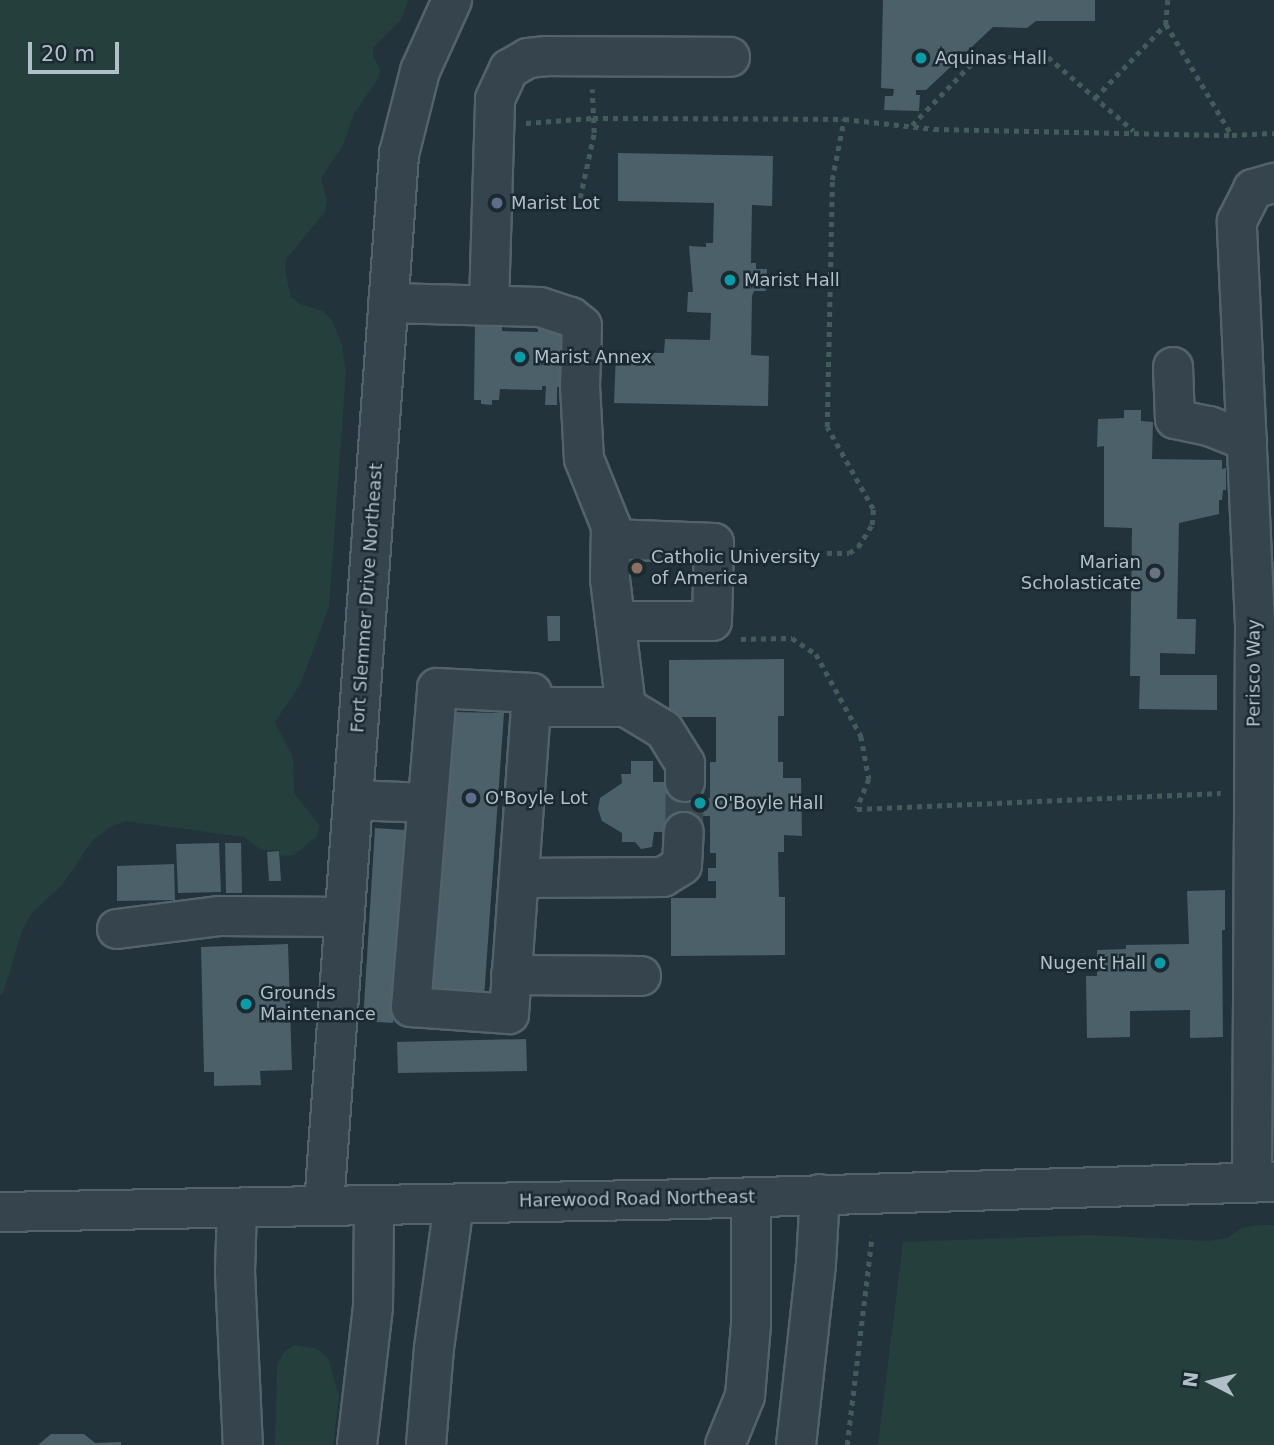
<!DOCTYPE html>
<style>
body{margin:0}
#map{position:relative;width:1274px;height:1445px;overflow:hidden;background:#22333c;font-family:"DejaVu Sans",sans-serif}
div>[style]{position:absolute}
.green>*{inset:0;background:#253f3c}
.building>*{inset:0;background:#4c606a}
.minor-tunnel>*{height:38px;margin-top:-19px;transform-origin:0;background:repeating-linear-gradient(90deg,#374851 0 38px,transparent 0 57px)}
.path>*{height:4.5px;margin-top:-2.25px;transform-origin:0;background:repeating-linear-gradient(90deg,#435c59 0 5px,transparent 0 10px)}
.roads{filter:drop-shadow(2px 0 #54626a) drop-shadow(-2px 0 #54626a) drop-shadow(0 2px #54626a) drop-shadow(0 -2px #54626a)}
.minor>*{height:38px;margin:-19px;padding:0 19px;transform-origin:19px;border-radius:19px;background:#36444d}
.dots>*{width:19px;height:19px;translate:-50% -50%;box-sizing:border-box;border:4px solid #1b2931;border-radius:50%}
span{translate:-50% -50%;white-space:nowrap;text-align:center;line-height:1.15;-webkit-text-stroke:5px #1b2931;paint-order:stroke}
.poi-label{font-size:18px;color:#b1bfc8}
.left{translate:0 -50%;text-align:left}
.right{translate:-100% -50%;text-align:right}
.street-label{font-size:18px;color:#b1bfc8}
.north{position:absolute;left:1176px;top:1347px;width:70px;height:70px;-webkit-text-stroke:5px #1b2931;paint-order:stroke;rotate:277deg;font-size:19px;font-weight:700;line-height:28px;text-align:center;color:#b1bfc8}
.north::after{content:'';display:block;margin:auto;width:24px;height:32px;background:#b1bfc8;clip-path:polygon(50% 0,100% 100%,50% 72%,0 100%)}
.scale{position:absolute;left:28px;top:42px;width:91px;height:32px;box-sizing:border-box;border:4px solid #b1bfc8;border-top:0;padding-left:9px;font-size:21px;line-height:24px;white-space:nowrap;color:#b1bfc8;-webkit-text-stroke:5px #1b2931;paint-order:stroke}
</style>
<div id="map">
<div class="green">
<div style="clip-path:polygon(0 0,409px 0,400px 21px,373px 48px,373px 57px,380px 69px,378px 79px,355px 112px,342px 147px,321px 178px,327px 201px,325px 212px,286px 259px,285px 272px,291px 297px,300px 304px,323px 311px,332px 320px,342px 345px,346px 373px,329px 607px,301px 683px,275px 722px,293px 757px,294px 793px,320px 826px,317px 836px,294px 855px,280px 856px,279px 850px,261px 850px,244px 837px,125px 821px,110px 827px,92px 841px,63px 884px,31px 914px,22px 931px,3px 994px,0 995px)"></div>
<div style="clip-path:polygon(1259px 1225px,1274px 1225px,1274px 1445px,878px 1445px,903px 1242px,1090px 1235px,1208px 1241px,1228px 1238px,1241px 1228px)"></div>
<div style="clip-path:polygon(294px 1345px,318px 1349px,329px 1360px,339px 1396px,333px 1445px,275px 1445px,277px 1366px,284px 1352px)"></div>
</div>
<div class="building">
<div style="clip-path:polygon(883px 0,1095px 0,1095px 21px,1036px 21px,1027px 28px,993px 27px,926px 90px,916px 90px,916px 95px,920px 95px,919px 111px,884px 110px,885px 96px,893px 96px,894px 89px,881px 88px)"></div>
<div style="clip-path:polygon(618px 153px,773px 156px,772px 206px,752px 205px,751px 263px,756px 263px,756px 269px,767px 269px,766px 291px,754px 291px,752px 296px,751px 355px,769px 356px,768px 406px,614px 403px,616px 352px,664px 353px,665px 339px,710px 340px,711px 313px,687px 312px,688px 292px,693px 292px,689px 246px,706px 247px,706px 243px,713px 243px,714px 203px,618px 201px)"></div>
<div style="clip-path:polygon(475px 323px,502px 324px,502px 331px,538px 332px,538px 325px,565px 325px,564px 387px,557px 387px,557px 405px,545px 405px,546px 386px,542px 386px,542px 390px,500px 389px,499px 400px,492px 400px,492px 405px,481px 404px,481px 400px,474px 400px)"></div>
<div style="clip-path:polygon(1124px 410px,1141px 410px,1141px 421px,1153px 422px,1152px 459px,1222px 460px,1222px 469px,1226px 468px,1226px 490px,1223px 490px,1222px 500px,1219px 500px,1219px 514px,1179px 523px,1177px 619px,1196px 619px,1195px 654px,1160px 653px,1160px 675px,1217px 675px,1217px 710px,1139px 709px,1140px 676px,1130px 676px,1132px 528px,1104px 527px,1104px 446px,1097px 447px,1098px 419px,1124px 418px)"></div>
<div style="clip-path:polygon(547px 616px,560px 616px,560px 641px,548px 641px)"></div>
<div style="clip-path:polygon(784px 659px,784px 716px,778px 716px,778px 762px,783px 762px,783px 778px,801px 778px,802px 836px,784px 835px,784px 852px,778px 852px,779px 897px,785px 897px,785px 955px,671px 956px,671px 898px,716px 898px,716px 881px,708px 881px,708px 868px,716px 868px,716px 853px,710px 853px,710px 816px,698px 816px,698px 832px,654px 832px,652px 847px,641px 849px,635px 842px,622px 842px,622px 833px,602px 821px,598px 809px,600px 798px,622px 783px,621px 774px,631px 774px,631px 761px,653px 761px,653px 782px,697px 782px,697px 798px,710px 798px,710px 762px,716px 762px,716px 717px,669px 717px,669px 660px)"></div>
<div style="clip-path:polygon(451px 712px,504px 713px,484px 998px,430px 995px)"></div>
<div style="clip-path:polygon(375px 828px,405px 830px,393px 1023px,363px 1021px)"></div>
<div style="clip-path:polygon(219px 843px,221px 892px,178px 893px,176px 844px)"></div>
<div style="clip-path:polygon(225px 843px,241px 843px,242px 893px,226px 893px)"></div>
<div style="clip-path:polygon(279px 851px,281px 881px,269px 881px,267px 852px)"></div>
<div style="clip-path:polygon(174px 864px,175px 900px,117px 901px,117px 866px)"></div>
<div style="clip-path:polygon(1225px 890px,1225px 930px,1222px 930px,1223px 1037px,1190px 1038px,1190px 1010px,1130px 1011px,1130px 1037px,1087px 1038px,1086px 976px,1097px 976px,1097px 950px,1126px 949px,1126px 945px,1189px 944px,1187px 891px)"></div>
<div style="clip-path:polygon(288px 944px,292px 1070px,260px 1071px,261px 1085px,214px 1086px,214px 1072px,204px 1072px,201px 947px)"></div>
<div style="clip-path:polygon(526px 1039px,527px 1071px,398px 1073px,397px 1042px)"></div>
<div style="clip-path:polygon(51px 1434px,84px 1434px,95px 1443px,121px 1442px,121px 1445px,38px 1445px)"></div>
</div>
<div class="minor-tunnel">
<div style="left:684px;top:832px;width:50px;rotate:-88.9deg"></div>
</div>
<div class="path">
<div style="left:1168px;top:0;width:24px;rotate:95deg"></div>
<div style="left:1166px;top:24px;width:128px;rotate:59.4deg"></div>
<div style="left:1095px;top:98px;width:103px;rotate:-46.2deg"></div>
<div style="left:526px;top:123px;width:67px;rotate:-4.3deg"></div>
<div style="left:593px;top:118px;width:251px;rotate:0.2deg"></div>
<div style="left:844px;top:119px;width:91px;rotate:6.3deg"></div>
<div style="left:934px;top:129px;width:298px;rotate:1.2deg"></div>
<div style="left:1232px;top:135px;width:42px;rotate:-2.7deg"></div>
<div style="left:912px;top:125px;width:95px;rotate:-45.9deg"></div>
<div style="left:978px;top:57px;width:70px"></div>
<div style="left:1048px;top:57px;width:113px;rotate:40.7deg"></div>
<div style="left:580px;top:198px;width:66px;rotate:-77.8deg"></div>
<div style="left:594px;top:133px;width:44px;rotate:-92.6deg"></div>
<div style="left:747px;top:552px;width:102px;rotate:0.6deg"></div>
<div style="left:849px;top:553px;width:11px;rotate:-34deg"></div>
<div style="left:858px;top:547px;width:26px;rotate:-58deg"></div>
<div style="left:872px;top:525px;width:16px;rotate:-86deg"></div>
<div style="left:873px;top:509px;width:94px;rotate:-119.3deg"></div>
<div style="left:827px;top:427px;width:247px;rotate:-88.8deg"></div>
<div style="left:832px;top:180px;width:62px;rotate:-78.9deg"></div>
<div style="left:741px;top:639px;width:51px;rotate:-1.1deg"></div>
<div style="left:792px;top:638px;width:29px;rotate:34deg"></div>
<div style="left:816px;top:654px;width:94px;rotate:61.2deg"></div>
<div style="left:861px;top:736px;width:44px;rotate:79.5deg"></div>
<div style="left:869px;top:779px;width:32px;rotate:112deg"></div>
<div style="left:857px;top:809px;width:364px;rotate:-2.5deg"></div>
<div style="left:847px;top:1445px;width:210px;rotate:-83.2deg"></div>
</div>
<div class="roads">
<div class="minor">
<div style="left:388px;top:303px;width:152px;rotate:1.5deg"></div>
<div style="left:540px;top:307px;width:33px;rotate:18deg"></div>
<div style="left:571px;top:317px;width:14px;rotate:39deg"></div>
<div style="left:582px;top:326px;width:60px;rotate:91.9deg"></div>
<div style="left:580px;top:386px;width:73px;rotate:86.9deg"></div>
<div style="left:584px;top:459px;width:72px;rotate:68.1deg"></div>
<div style="left:611px;top:526px;width:53px;rotate:91.1deg"></div>
<div style="left:610px;top:579px;width:129px;rotate:82.9deg"></div>
<div style="left:626px;top:707px;width:95px;rotate:180deg"></div>
<div style="left:489px;top:305px;width:206px;rotate:-88.3deg"></div>
<div style="left:495px;top:99px;width:33px;rotate:-65deg"></div>
<div style="left:509px;top:69px;width:22px;rotate:-30deg"></div>
<div style="left:528px;top:58px;width:19px;rotate:-6deg"></div>
<div style="left:547px;top:56px;width:183px;rotate:0.3deg"></div>
<div style="left:1173px;top:367px;width:52px;rotate:87.8deg"></div>
<div style="left:1175px;top:419px;width:35px;rotate:12deg"></div>
<div style="left:1209px;top:426px;width:41px;rotate:21.5deg"></div>
<div style="left:611px;top:539px;width:103px;rotate:2.2deg"></div>
<div style="left:714px;top:543px;width:78px;rotate:91.5deg"></div>
<div style="left:712px;top:621px;width:97px;rotate:180deg"></div>
<div style="left:437px;top:688px;width:95px;rotate:3deg"></div>
<div style="left:532px;top:693px;width:322px;rotate:94.1deg"></div>
<div style="left:509px;top:1014px;width:98px;rotate:-175.9deg"></div>
<div style="left:411px;top:1007px;width:320px;rotate:-85.3deg"></div>
<div style="left:626px;top:707px;width:44px;rotate:31.2deg"></div>
<div style="left:664px;top:730px;width:40px;rotate:58deg"></div>
<div style="left:685px;top:764px;width:18px;rotate:90deg"></div>
<div style="left:353px;top:800px;width:74px;rotate:2.3deg"></div>
<div style="left:519px;top:878px;width:144px;rotate:-0.4deg"></div>
<div style="left:663px;top:877px;width:22px;rotate:-32deg"></div>
<div style="left:682px;top:865px;width:33px;rotate:-87deg"></div>
<div style="left:117px;top:929px;width:104px;rotate:-7.2deg"></div>
<div style="left:220px;top:916px;width:125px;rotate:0.5deg"></div>
<div style="left:511px;top:975px;width:130px;rotate:0.4deg"></div>
<div style="left:1252px;top:1183px;width:558px;rotate:-89.69deg"></div>
<div style="left:1255px;top:625px;width:404px;rotate:-92.6deg"></div>
<div style="left:1237px;top:221px;width:36px;rotate:-63deg"></div>
<div style="left:1253px;top:189px;width:22px;rotate:-16deg"></div>
<div style="left:324px;top:1206px;width:1055px;rotate:-85.92deg"></div>
<div style="left:399px;top:154px;width:86px;rotate:-75.8deg"></div>
<div style="left:420px;top:71px;width:78px;rotate:-65.7deg"></div>
<div style="left:237px;top:1208px;width:64px;rotate:91.8deg"></div>
<div style="left:235px;top:1272px;width:173px;rotate:87.4deg"></div>
<div style="left:0;top:1212px;width:693px;rotate:-1.07deg"></div>
<div style="left:693px;top:1199px;width:581px;rotate:-1.68deg"></div>
<div style="left:357px;top:1445px;width:139px;rotate:-83.4deg"></div>
<div style="left:373px;top:1307px;width:102px;rotate:-89.4deg"></div>
<div style="left:426px;top:1445px;width:97px;rotate:-85.3deg"></div>
<div style="left:434px;top:1348px;width:145px;rotate:-82.1deg"></div>
<div style="left:725px;top:1445px;width:53px;rotate:-67.8deg"></div>
<div style="left:745px;top:1396px;width:71px;rotate:-85.2deg"></div>
<div style="left:751px;top:1325px;width:128px;rotate:-90deg"></div>
<div style="left:796px;top:1445px;width:183px;rotate:-83.7deg"></div>
<div style="left:816px;top:1263px;width:69px;rotate:-86.7deg"></div>
</div>
</div>
<div class="dots">
<div style="left:921px;top:58px;background:#0f9aa8"></div>
<div style="left:497px;top:203px;background:#5c6f8a"></div>
<div style="left:730px;top:280px;background:#0f9aa8"></div>
<div style="left:520px;top:357px;background:#0f9aa8"></div>
<div style="left:637px;top:568px;background:#8d6e63"></div>
<div style="left:1155px;top:573px;background:#6b7280"></div>
<div style="left:471px;top:798px;background:#5c6f8a"></div>
<div style="left:700px;top:803px;background:#0f9aa8"></div>
<div style="left:1160px;top:963px;background:#0f9aa8"></div>
<div style="left:246px;top:1004px;background:#0f9aa8"></div>
</div>
<div class="poi-label">
<span class="left" style="left:935px;top:58px">Aquinas Hall</span>
<span class="left" style="left:511px;top:203px">Marist Lot</span>
<span class="left" style="left:744px;top:280px">Marist Hall</span>
<span class="left" style="left:534px;top:357px">Marist Annex</span>
<span class="left" style="left:651px;top:568px">Catholic University<br>of America</span>
<span class="right" style="left:1141px;top:573px">Marian<br>Scholasticate</span>
<span class="left" style="left:485px;top:798px">O'Boyle Lot</span>
<span class="left" style="left:714px;top:803px">O'Boyle Hall</span>
<span class="right" style="left:1146px;top:963px">Nugent Hall</span>
<span class="left" style="left:260px;top:1004px">Grounds<br>Maintenance</span>
</div>
<div class="street-label">
<span style="left:367px;top:598px;rotate:-86deg">Fort Slemmer Drive Northeast</span>
<span style="left:1254px;top:673px;rotate:-90deg">Perisco Way</span>
<span style="left:637px;top:1199px;rotate:-1deg">Harewood Road Northeast</span>
</div>
<div class="north">N</div>
<div class="scale">20 m</div>
</div>
